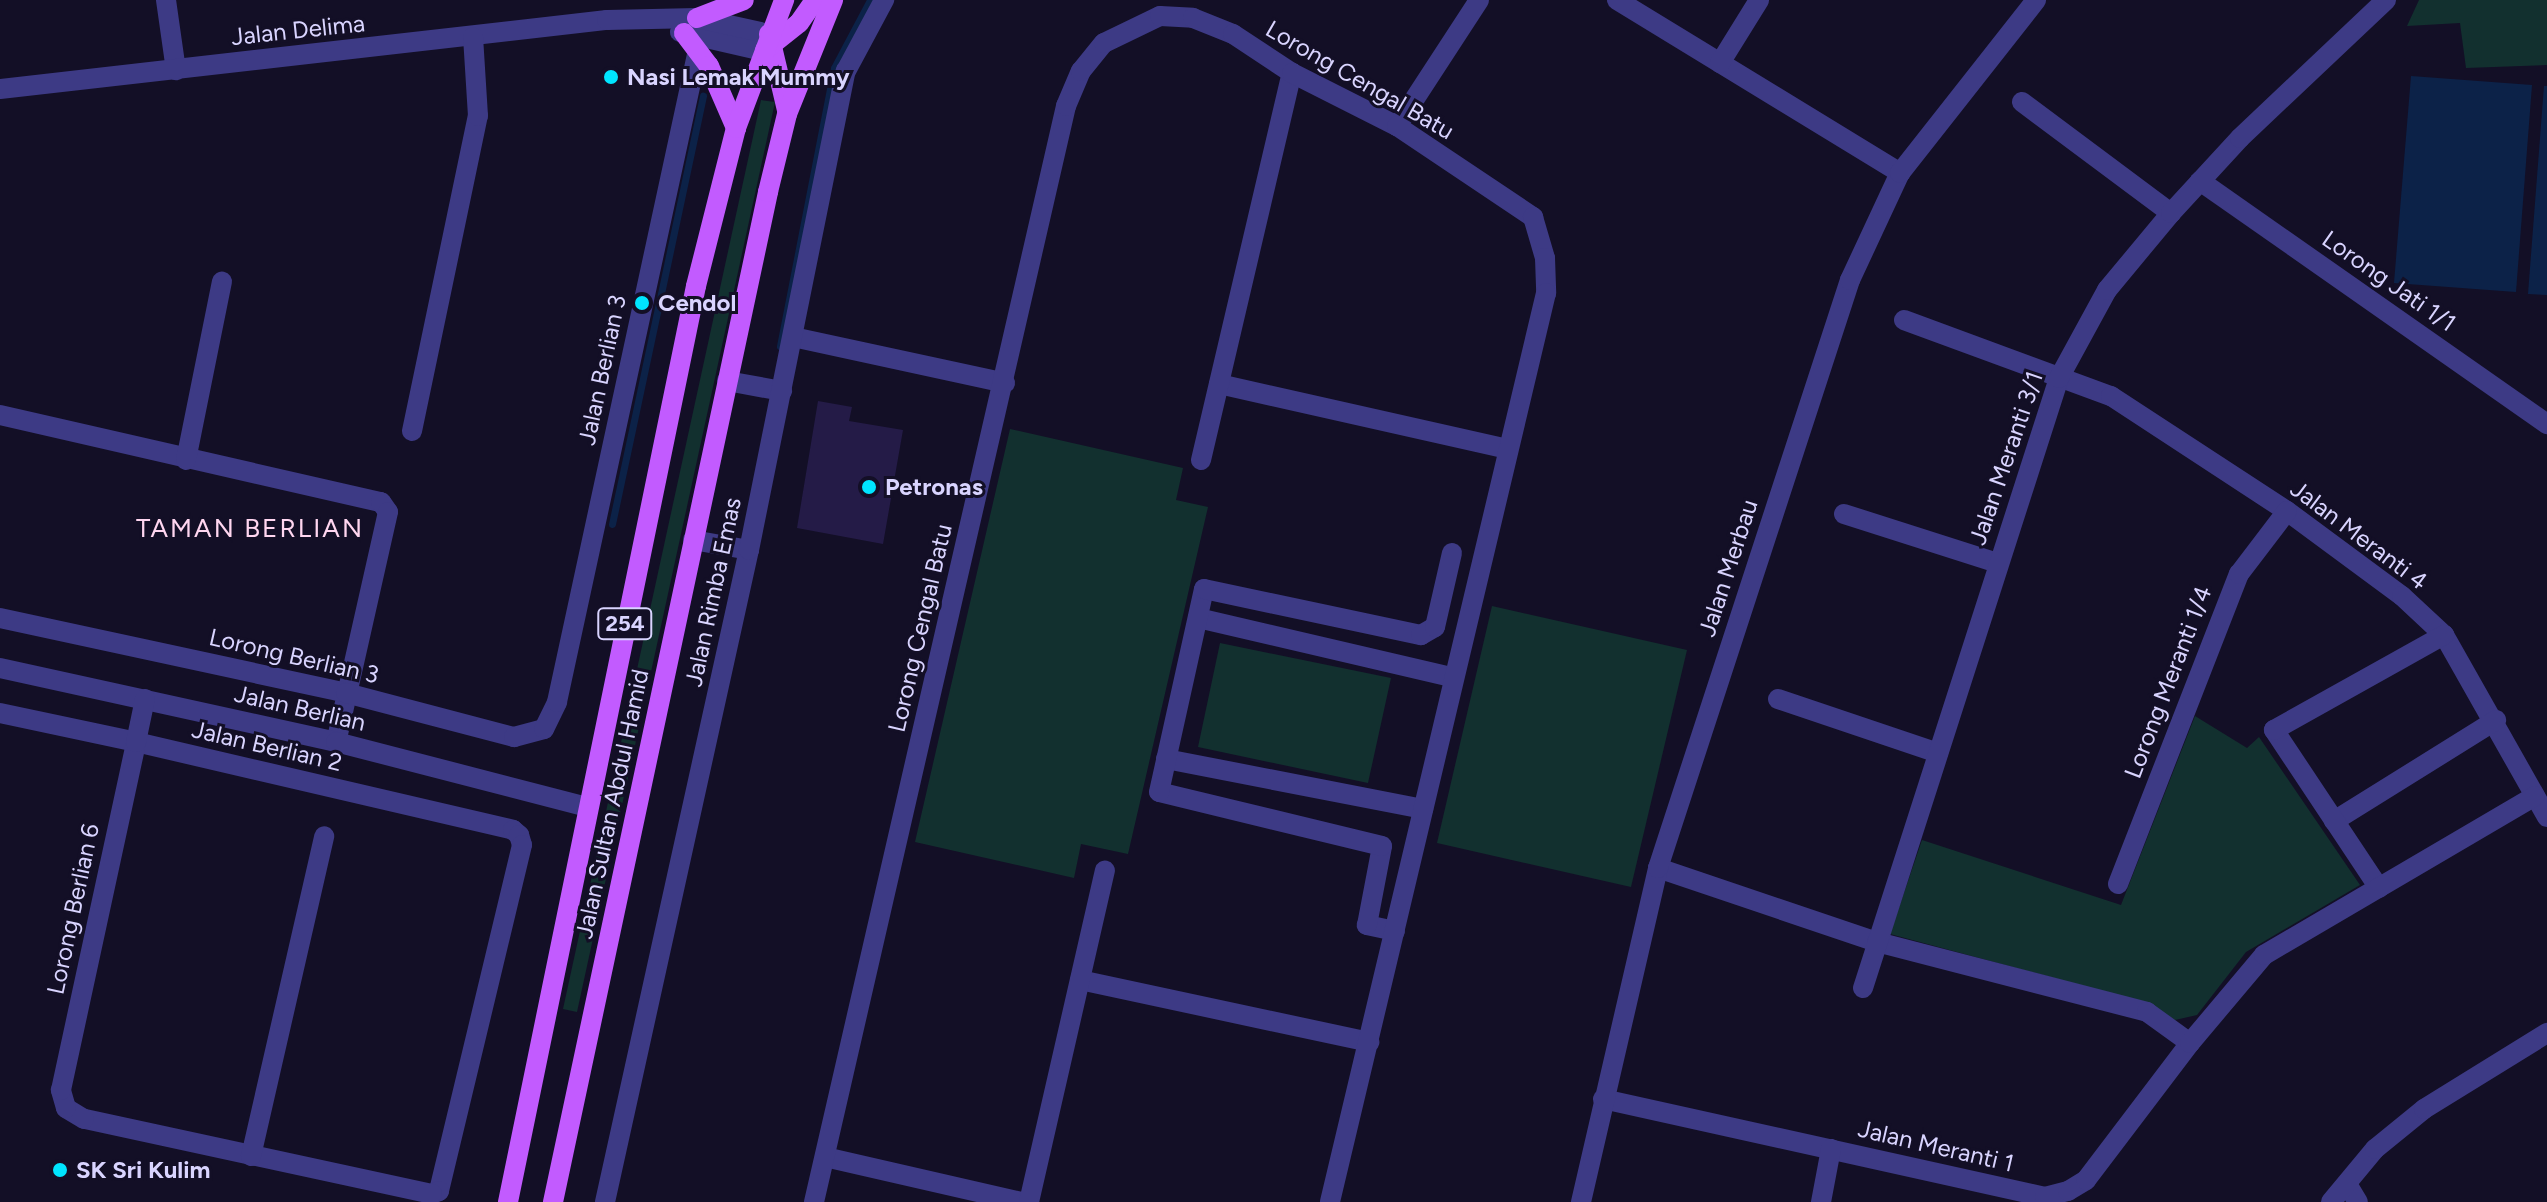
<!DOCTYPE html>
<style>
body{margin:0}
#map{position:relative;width:2547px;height:1202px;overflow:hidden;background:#130f26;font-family:Figtree,sans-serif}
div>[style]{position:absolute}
.green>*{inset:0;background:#12302f}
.water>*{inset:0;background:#0c2248}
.stream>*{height:7px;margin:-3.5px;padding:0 3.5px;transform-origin:3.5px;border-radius:3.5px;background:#0c2248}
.building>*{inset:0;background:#241b47}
.minor>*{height:20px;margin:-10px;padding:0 10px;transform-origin:10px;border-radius:10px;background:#3d3a85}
.major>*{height:20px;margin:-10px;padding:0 10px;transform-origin:10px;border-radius:10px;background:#c25bff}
.dots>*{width:22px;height:22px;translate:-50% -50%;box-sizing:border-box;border:4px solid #130f26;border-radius:50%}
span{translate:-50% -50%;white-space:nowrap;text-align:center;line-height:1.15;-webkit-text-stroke:6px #130f26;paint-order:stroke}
.shield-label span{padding:2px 6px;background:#130f26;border:2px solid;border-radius:6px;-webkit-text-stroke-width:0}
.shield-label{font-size:22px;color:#d9d4ff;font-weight:700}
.street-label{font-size:24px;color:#d9d4ff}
.poi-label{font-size:24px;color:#d9d4ff;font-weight:700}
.left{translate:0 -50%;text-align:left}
.neighbourhood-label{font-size:26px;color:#ffd6f0;letter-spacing:2px}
</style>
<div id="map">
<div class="green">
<div style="clip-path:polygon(2419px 0,2547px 0,2547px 65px,2466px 68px,2460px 23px,2407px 26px)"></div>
<div style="clip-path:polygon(761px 100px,775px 102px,577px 1012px,563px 1009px)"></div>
<div style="clip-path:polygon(1010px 429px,1183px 468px,1176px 500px,1208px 507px,1128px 854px,1081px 844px,1074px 878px,915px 842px)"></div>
<div style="clip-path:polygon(1492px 606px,1687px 650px,1631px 887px,1437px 843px)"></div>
<div style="clip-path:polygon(1220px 643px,1391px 678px,1368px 783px,1198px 747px)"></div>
<div style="clip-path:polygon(2195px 716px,2247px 748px,2259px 737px,2360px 885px,2246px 952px,2197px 1015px,2175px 1020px,2147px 1003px,1890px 934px,1922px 840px,2121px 905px)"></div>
</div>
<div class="water">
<div style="clip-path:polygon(2411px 76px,2532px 85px,2516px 292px,2394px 283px)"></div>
<div style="clip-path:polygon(2544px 86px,2547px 86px,2547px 295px,2528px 294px)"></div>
</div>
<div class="stream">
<div style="left:780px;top:346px;width:283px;rotate:-79deg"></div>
<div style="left:834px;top:68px;width:77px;rotate:-62.1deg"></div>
<div style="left:612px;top:524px;width:438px;rotate:-78deg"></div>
</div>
<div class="building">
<div style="clip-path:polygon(818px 401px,852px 407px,849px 421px,903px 430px,883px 544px,797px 528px)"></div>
</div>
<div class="minor">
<div style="left:166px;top:0;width:71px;rotate:81.9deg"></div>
<div style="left:1617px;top:0;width:332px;rotate:31.4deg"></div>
<div style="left:680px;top:32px;width:85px;rotate:12.9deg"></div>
<div style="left:1720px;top:63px;width:74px;rotate:-58.2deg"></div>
<div style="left:0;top:89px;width:611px;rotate:-6.49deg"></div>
<div style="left:607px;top:20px;width:90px;rotate:-1.3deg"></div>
<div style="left:697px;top:18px;width:74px;rotate:12.5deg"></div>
<div style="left:2022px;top:102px;width:186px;rotate:36.7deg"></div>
<div style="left:1397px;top:126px;width:150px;rotate:-56.9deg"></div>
<div style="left:2200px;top:181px;width:424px;rotate:35deg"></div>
<div style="left:1904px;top:320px;width:221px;rotate:20.2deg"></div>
<div style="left:2111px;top:396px;width:210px;rotate:33.2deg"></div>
<div style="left:2287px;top:511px;width:143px;rotate:36.5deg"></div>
<div style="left:2402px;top:596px;width:57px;rotate:42.9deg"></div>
<div style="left:2444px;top:635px;width:209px;rotate:60.5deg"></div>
<div style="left:793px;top:337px;width:217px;rotate:12.2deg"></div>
<div style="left:727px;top:381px;width:56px;rotate:10.3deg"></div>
<div style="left:1219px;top:384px;width:296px;rotate:12.7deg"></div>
<div style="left:0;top:415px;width:391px;rotate:12.9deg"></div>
<div style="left:381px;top:502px;width:12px;rotate:55deg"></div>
<div style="left:388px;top:512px;width:236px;rotate:102.7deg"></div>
<div style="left:412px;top:431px;width:322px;rotate:-78.2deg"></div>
<div style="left:478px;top:116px;width:79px;rotate:-93.6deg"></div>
<div style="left:186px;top:460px;width:182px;rotate:-78.6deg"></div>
<div style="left:1201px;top:460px;width:398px;rotate:-76.8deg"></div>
<div style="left:1844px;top:514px;width:162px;rotate:17.7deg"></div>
<div style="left:693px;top:540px;width:57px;rotate:10.1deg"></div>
<div style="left:0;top:618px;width:354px;rotate:12.2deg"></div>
<div style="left:346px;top:693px;width:174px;rotate:14.7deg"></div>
<div style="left:514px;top:737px;width:31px;rotate:-15deg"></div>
<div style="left:544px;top:729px;width:30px;rotate:-64deg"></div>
<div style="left:557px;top:702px;width:667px;rotate:-77.8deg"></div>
<div style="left:1198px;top:618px;width:261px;rotate:13.1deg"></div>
<div style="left:0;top:668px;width:344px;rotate:12.4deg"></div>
<div style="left:336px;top:742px;width:259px;rotate:14.5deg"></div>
<div style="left:1778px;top:699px;width:169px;rotate:18.6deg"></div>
<div style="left:0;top:713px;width:139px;rotate:12deg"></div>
<div style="left:136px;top:742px;width:387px;rotate:13.1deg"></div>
<div style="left:513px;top:830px;width:8px;rotate:40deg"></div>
<div style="left:519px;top:835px;width:10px;rotate:73deg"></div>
<div style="left:522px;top:845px;width:356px;rotate:103.5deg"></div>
<div style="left:439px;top:1191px;width:8px;rotate:157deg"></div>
<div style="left:432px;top:1194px;width:356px;rotate:-167.8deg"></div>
<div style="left:84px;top:1119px;width:21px;rotate:-149deg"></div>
<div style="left:66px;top:1108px;width:19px;rotate:-106deg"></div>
<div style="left:61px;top:1090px;width:356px;rotate:-77.8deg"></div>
<div style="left:136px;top:742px;width:44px;rotate:-78.2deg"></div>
<div style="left:1166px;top:759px;width:262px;rotate:11deg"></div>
<div style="left:2334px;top:821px;width:191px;rotate:-31.9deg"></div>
<div style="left:1658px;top:868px;width:231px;rotate:18.7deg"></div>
<div style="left:1877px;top:942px;width:279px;rotate:14.5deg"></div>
<div style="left:2147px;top:1012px;width:53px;rotate:35.8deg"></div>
<div style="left:2118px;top:884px;width:333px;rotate:-68.7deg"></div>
<div style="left:2239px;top:574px;width:79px;rotate:-52.7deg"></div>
<div style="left:2379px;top:888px;width:190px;rotate:-123.6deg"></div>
<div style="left:2274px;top:730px;width:195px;rotate:-29.2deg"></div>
<div style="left:1395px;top:931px;width:29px;rotate:-168deg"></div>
<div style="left:1367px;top:925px;width:80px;rotate:-79.2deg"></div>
<div style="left:1382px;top:846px;width:229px;rotate:-166.4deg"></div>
<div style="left:1159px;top:792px;width:208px;rotate:-77.5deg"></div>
<div style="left:1204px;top:589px;width:222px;rotate:12deg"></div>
<div style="left:1421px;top:635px;width:16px;rotate:-30deg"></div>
<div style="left:1435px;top:627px;width:76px;rotate:-77.1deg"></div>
<div style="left:1080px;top:980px;width:296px;rotate:12.1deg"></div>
<div style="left:1863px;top:988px;width:641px;rotate:-72.19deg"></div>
<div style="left:2059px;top:378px;width:100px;rotate:-61.4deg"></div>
<div style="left:2107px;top:290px;width:100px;rotate:-50.3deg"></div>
<div style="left:2171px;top:213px;width:102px;rotate:-47.4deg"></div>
<div style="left:2240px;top:138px;width:201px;rotate:-43.4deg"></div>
<div style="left:1603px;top:1099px;width:453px;rotate:12.5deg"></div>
<div style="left:2045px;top:1197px;width:24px;rotate:-15deg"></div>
<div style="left:2068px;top:1191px;width:21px;rotate:-31deg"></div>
<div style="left:2086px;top:1180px;width:172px;rotate:-52.8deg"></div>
<div style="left:2190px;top:1043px;width:115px;rotate:-49.9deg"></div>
<div style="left:2264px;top:955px;width:314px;rotate:-30.4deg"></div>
<div style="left:251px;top:1156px;width:328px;rotate:-77.1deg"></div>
<div style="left:825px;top:1157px;width:202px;rotate:12.9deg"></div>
<div style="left:2347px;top:1184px;width:21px;rotate:59deg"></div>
<div style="left:605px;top:1202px;width:668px;rotate:-77.55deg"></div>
<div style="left:749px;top:550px;width:489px;rotate:-78.6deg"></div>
<div style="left:846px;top:71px;width:81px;rotate:-61.8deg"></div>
<div style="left:814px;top:1202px;width:1125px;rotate:-77.05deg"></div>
<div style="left:1066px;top:106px;width:38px;rotate:-67deg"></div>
<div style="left:1081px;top:71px;width:36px;rotate:-51deg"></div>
<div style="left:1104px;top:43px;width:62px;rotate:-25.7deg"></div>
<div style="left:1160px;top:16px;width:33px;rotate:3deg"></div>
<div style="left:1193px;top:18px;width:43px;rotate:21.8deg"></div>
<div style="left:1233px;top:34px;width:71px;rotate:33.5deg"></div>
<div style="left:1292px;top:73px;width:118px;rotate:26.8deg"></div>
<div style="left:1397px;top:126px;width:164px;rotate:33.8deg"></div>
<div style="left:1533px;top:217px;width:43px;rotate:73.7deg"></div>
<div style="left:1545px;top:258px;width:35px;rotate:88deg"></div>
<div style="left:1546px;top:293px;width:934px;rotate:103.37deg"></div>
<div style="left:1029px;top:1202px;width:340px;rotate:-77.1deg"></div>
<div style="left:1581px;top:1202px;width:343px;rotate:-77deg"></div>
<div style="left:1658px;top:868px;width:619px;rotate:-71.92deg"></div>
<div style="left:1850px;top:280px;width:118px;rotate:-65deg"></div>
<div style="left:1900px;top:173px;width:220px;rotate:-51.8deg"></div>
<div style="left:1821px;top:1202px;width:54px;rotate:-79.3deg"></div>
<div style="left:2331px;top:1202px;width:69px;rotate:-50.3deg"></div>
<div style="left:2375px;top:1149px;width:63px;rotate:-39.2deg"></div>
<div style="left:2424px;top:1109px;width:145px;rotate:-31.7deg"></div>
</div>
<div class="major">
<div style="left:697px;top:18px;width:50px;rotate:-21deg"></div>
<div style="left:684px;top:33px;width:41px;rotate:52.9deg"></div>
<div style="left:709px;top:66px;width:68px;rotate:66.5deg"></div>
<div style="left:769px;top:34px;width:78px;rotate:76.7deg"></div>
<div style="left:765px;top:50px;width:43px;rotate:-38.5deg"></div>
<div style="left:799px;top:23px;width:28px;rotate:-55deg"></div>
<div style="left:508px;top:1202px;width:935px;rotate:-78.4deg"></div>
<div style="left:696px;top:286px;width:163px;rotate:-75.8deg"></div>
<div style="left:736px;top:128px;width:137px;rotate:-69.4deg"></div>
<div style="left:553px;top:1202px;width:1033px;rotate:-77.98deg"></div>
<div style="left:768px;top:192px;width:80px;rotate:-76.3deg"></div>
<div style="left:787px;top:114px;width:123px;rotate:-68deg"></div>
</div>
<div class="dots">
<div style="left:611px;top:77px;background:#00e5ff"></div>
<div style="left:642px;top:303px;background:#00e5ff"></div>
<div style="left:869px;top:487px;background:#00e5ff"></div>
<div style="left:60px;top:1170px;background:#00e5ff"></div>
</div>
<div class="shield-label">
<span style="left:625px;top:624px">254</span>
</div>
<div class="street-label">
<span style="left:298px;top:30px;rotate:-6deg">Jalan Delima</span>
<span style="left:1360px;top:80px;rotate:30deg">Lorong Cengal Batu</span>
<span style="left:2389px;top:281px;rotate:35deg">Lorong Jati 1/1</span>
<span style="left:602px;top:370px;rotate:-78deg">Jalan Berlian 3</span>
<span style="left:2006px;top:458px;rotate:-71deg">Jalan Meranti 3/1</span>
<span style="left:2359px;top:535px;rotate:37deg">Jalan Meranti 4</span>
<span style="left:1728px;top:568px;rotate:-72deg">Jalan Merbau</span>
<span style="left:713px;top:592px;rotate:-78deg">Jalan Rimba Emas</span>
<span style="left:920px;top:628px;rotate:-77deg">Lorong Cengal Batu</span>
<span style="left:294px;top:656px;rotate:13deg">Lorong Berlian 3</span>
<span style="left:2168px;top:682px;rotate:-69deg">Lorong Meranti 1/4</span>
<span style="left:300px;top:708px;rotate:13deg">Jalan Berlian</span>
<span style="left:267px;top:746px;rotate:13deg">Jalan Berlian 2</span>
<span style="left:612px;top:804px;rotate:-78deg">Jalan Sultan Abdul Hamid</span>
<span style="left:73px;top:909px;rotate:-78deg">Lorong Berlian 6</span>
<span style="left:1936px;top:1146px;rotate:13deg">Jalan Meranti 1</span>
</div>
<div class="poi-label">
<span class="left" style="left:627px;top:77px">Nasi Lemak Mummy</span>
<span class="left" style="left:658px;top:303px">Cendol</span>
<span class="left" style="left:885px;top:487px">Petronas</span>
<span class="left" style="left:76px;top:1170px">SK Sri Kulim</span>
</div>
<div class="neighbourhood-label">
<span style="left:250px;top:529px">TAMAN BERLIAN</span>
</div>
</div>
